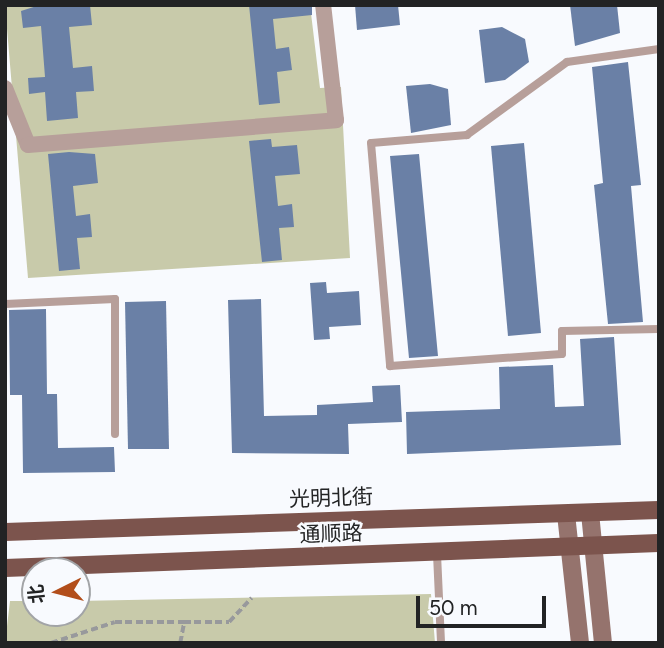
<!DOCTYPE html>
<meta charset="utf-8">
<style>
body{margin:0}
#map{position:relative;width:664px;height:648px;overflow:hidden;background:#f8fafe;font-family:Figtree,"Noto Sans SC",sans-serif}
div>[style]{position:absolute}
.green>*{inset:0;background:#c8caaa}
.building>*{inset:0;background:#6a80a6}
.path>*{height:3.5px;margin-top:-1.75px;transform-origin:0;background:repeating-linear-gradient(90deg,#98999c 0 7px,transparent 0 10.5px)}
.lane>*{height:8px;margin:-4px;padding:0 4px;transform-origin:4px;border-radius:4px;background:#b79f9a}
.street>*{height:16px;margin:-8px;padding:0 8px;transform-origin:8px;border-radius:8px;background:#b79f9a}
.secondary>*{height:18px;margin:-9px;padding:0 9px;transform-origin:9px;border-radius:9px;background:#95736d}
.primary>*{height:18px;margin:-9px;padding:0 9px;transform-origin:9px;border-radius:9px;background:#7c544d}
span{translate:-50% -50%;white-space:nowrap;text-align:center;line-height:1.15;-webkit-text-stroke:5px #f8fafe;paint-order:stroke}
.street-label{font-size:21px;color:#222324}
.frame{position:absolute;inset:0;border:7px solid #222324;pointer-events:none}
.north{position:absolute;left:21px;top:557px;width:70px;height:70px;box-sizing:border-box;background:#f8fafe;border:2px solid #a2a4a7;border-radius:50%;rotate:264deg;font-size:19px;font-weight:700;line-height:28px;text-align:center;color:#222324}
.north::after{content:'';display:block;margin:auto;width:24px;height:32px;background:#b24e1b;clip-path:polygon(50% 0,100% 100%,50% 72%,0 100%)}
.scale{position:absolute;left:416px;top:596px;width:130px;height:32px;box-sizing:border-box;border:4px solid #222324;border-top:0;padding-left:9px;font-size:21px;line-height:24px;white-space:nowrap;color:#222324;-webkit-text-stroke:5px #f8fafe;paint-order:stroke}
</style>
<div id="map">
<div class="green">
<div style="clip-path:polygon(5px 5px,310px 5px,320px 88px,341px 87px,350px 258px,28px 278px)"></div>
<div style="clip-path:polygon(431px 594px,435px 643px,5px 643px,10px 601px,35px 601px,35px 613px,77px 613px,77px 601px)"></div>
</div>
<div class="building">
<div style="clip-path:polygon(40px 5px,90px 5px,92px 25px,69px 27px,73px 68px,92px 66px,94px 91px,76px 92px,78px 118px,47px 121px,45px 92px,29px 94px,28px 78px,45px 77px,41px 26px,23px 28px,21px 11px)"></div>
<div style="clip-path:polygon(249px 5px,312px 5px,312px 15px,273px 19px,276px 49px,289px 47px,292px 70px,277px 72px,280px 103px,259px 105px)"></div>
<div style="clip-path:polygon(355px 5px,398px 5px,400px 25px,357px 30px)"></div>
<div style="clip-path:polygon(570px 5px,617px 5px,620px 33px,575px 46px)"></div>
<div style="clip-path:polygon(502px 27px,525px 39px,529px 62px,505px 80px,485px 83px,479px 30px)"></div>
<div style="clip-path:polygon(628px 62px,641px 185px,631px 186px,643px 322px,608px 324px,594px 185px,603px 183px,592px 67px)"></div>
<div style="clip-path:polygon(430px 84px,448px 89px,451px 125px,411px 133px,406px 86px)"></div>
<div style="clip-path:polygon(271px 139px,272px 147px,297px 145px,300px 174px,275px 176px,278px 206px,292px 204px,294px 227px,279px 228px,282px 260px,262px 262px,249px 141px)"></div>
<div style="clip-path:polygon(524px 143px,541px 333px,508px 336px,491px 146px)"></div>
<div style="clip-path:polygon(69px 152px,95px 154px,98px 183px,73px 186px,76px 216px,90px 214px,92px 237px,77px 238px,80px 269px,59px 271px,48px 154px)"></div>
<div style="clip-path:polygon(419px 154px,438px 356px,409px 358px,390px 156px)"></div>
<div style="clip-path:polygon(326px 282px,327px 293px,359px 291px,361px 325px,329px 327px,330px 339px,314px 340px,310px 283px)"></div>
<div style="clip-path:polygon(261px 299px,264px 416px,317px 415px,317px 405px,373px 402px,372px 386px,400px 385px,402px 422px,348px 424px,349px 454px,232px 453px,228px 300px)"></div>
<div style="clip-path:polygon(166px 301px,169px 449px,128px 449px,125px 302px)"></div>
<div style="clip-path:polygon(46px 309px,47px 394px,57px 394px,58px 448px,114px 447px,115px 472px,23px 473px,22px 395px,10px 395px,9px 310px)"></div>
<div style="clip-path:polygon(614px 337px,621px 445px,407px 454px,406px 412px,500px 409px,499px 367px,553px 365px,555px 407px,584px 406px,580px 339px)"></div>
</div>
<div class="path">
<div style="left:51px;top:643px;width:67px;rotate:-18.2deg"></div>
<div style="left:115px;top:622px;width:69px"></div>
<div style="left:180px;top:643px;width:21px;rotate:-79deg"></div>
<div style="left:184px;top:622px;width:45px"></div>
<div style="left:229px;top:622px;width:33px;rotate:-47deg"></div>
</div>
<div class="lane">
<div style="left:659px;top:49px;width:93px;rotate:172deg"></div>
<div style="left:567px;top:62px;width:124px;rotate:143.9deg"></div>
<div style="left:467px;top:135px;width:96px;rotate:175.2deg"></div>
<div style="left:371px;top:143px;width:224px;rotate:85.1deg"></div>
<div style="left:390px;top:366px;width:172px;rotate:-4deg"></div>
<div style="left:562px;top:354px;width:23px;rotate:-90deg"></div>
<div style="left:562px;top:331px;width:97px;rotate:-1.2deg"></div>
<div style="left:5px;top:304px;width:110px;rotate:-2.6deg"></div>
<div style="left:115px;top:299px;width:135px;rotate:90deg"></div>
<div style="left:437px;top:554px;width:89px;rotate:87.4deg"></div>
</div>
<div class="street">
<div style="left:5px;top:88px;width:61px;rotate:68deg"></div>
<div style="left:28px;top:145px;width:309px;rotate:-4.6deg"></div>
<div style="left:336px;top:120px;width:116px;rotate:-96.4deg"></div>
</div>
<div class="secondary">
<div style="left:590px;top:513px;width:131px;rotate:84.3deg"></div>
<div style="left:566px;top:514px;width:130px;rotate:83.8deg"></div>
</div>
<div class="primary">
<div style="left:5px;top:532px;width:654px;rotate:-1.93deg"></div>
<div style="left:5px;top:568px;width:654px;rotate:-2.19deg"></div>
</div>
<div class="street-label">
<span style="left:331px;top:498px;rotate:-2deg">光明北街</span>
<span style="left:331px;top:534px;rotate:-2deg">通顺路</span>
</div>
<div class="frame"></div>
<div class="north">北</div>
<div class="scale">50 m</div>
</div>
